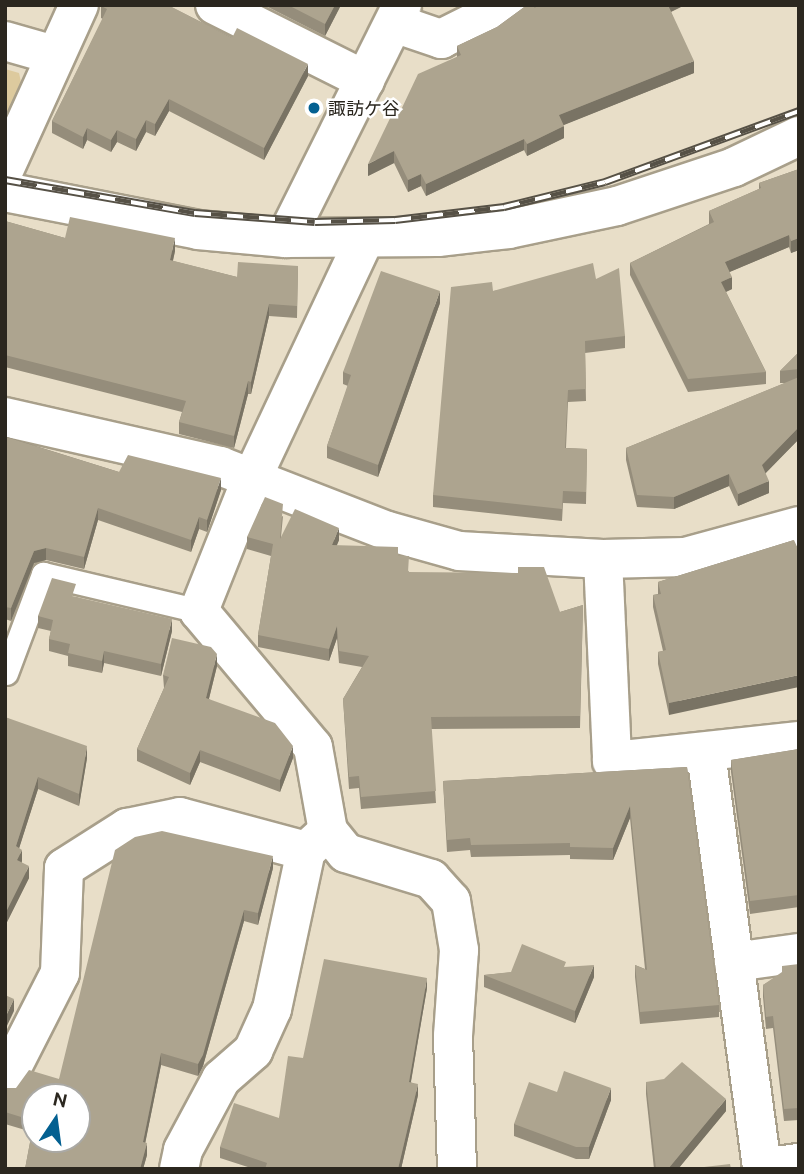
<!DOCTYPE html>
<meta charset="utf-8">
<style>
body{margin:0}
#map{position:relative;width:804px;height:1174px;overflow:hidden;background:#e8dec8;font-family:Ubuntu,"Noto Sans JP",sans-serif}
div>[style]{position:absolute}
.green>*{inset:0;background:#ddca9e}
.roads{filter:drop-shadow(2px 0 #a89f8a) drop-shadow(-2px 0 #a89f8a) drop-shadow(0 2px #a89f8a) drop-shadow(0 -2px #a89f8a)}
.lane>*{height:23px;margin:-11.5px;padding:0 11.5px;transform-origin:11.5px;border-radius:11.5px;background:#fff}
.street>*{height:38px;margin:-19px;padding:0 19px;transform-origin:19px;border-radius:19px;background:#fff}
.secondary>*{height:38px;margin:-19px;padding:0 19px;transform-origin:19px;border-radius:19px;background:#fff}
.rail>*{height:8px;margin-top:-4px;transform-origin:0;background:repeating-linear-gradient(90deg,#fff 0 16px,#565146 0 32px);box-sizing:border-box;border-block:2px solid #565146}
.wall>*{inset:0;background:#958d7b}
.shaded-wall>*{inset:0;background:#797364}
.building>*{inset:0;background:#ada48f}
.dots>*{width:19px;height:19px;translate:-50% -50%;box-sizing:border-box;border:4px solid #fff;border-radius:50%}
span{translate:-50% -50%;white-space:nowrap;text-align:center;line-height:1.15;-webkit-text-stroke:5px #fff;paint-order:stroke}
.poi-label{font-size:18px;color:#2b271f}
.left{translate:0 -50%;text-align:left}
.frame{position:absolute;inset:0;border:7px solid #2b271f;pointer-events:none}
.north{position:absolute;left:21px;top:1083px;width:70px;height:70px;box-sizing:border-box;background:#fff;border:2px solid #aaa9a5;border-radius:50%;rotate:13deg;font-size:19px;font-weight:700;line-height:28px;text-align:center;color:#2b271f}
.north::after{content:'';display:block;margin:auto;width:24px;height:32px;background:#036091;clip-path:polygon(50% 0,100% 100%,50% 72%,0 100%)}
</style>
<div id="map">
<div class="green">
<div style="clip-path:polygon(5px 69px,19px 73px,23px 91px,5px 128px)"></div>
</div>
<div class="roads">
<div class="lane">
<div style="left:6px;top:673px;width:106px;rotate:-69.5deg"></div>
<div style="left:43px;top:574px;width:160px;rotate:13.3deg"></div>
</div>
<div class="street">
<div style="left:215px;top:5px;width:168px;rotate:26.6deg"></div>
<div style="left:394px;top:23px;width:50px;rotate:18.8deg"></div>
<div style="left:441px;top:39px;width:76px;rotate:-26.6deg"></div>
<div style="left:5px;top:41px;width:51px;rotate:15.9deg"></div>
<div style="left:5px;top:168px;width:179px;rotate:-65.6deg"></div>
<div style="left:364px;top:240px;width:265px;rotate:115.2deg"></div>
<div style="left:251px;top:480px;width:141px;rotate:111.7deg"></div>
<div style="left:199px;top:611px;width:177px;rotate:50deg"></div>
<div style="left:313px;top:747px;width:85px;rotate:79.9deg"></div>
<div style="left:328px;top:831px;width:28px;rotate:51deg"></div>
<div style="left:346px;top:853px;width:89px;rotate:17deg"></div>
<div style="left:431px;top:879px;width:30px;rotate:48deg"></div>
<div style="left:451px;top:901px;width:50px;rotate:80.7deg"></div>
<div style="left:459px;top:950px;width:85px;rotate:94deg"></div>
<div style="left:453px;top:1035px;width:134px;rotate:88.3deg"></div>
<div style="left:5px;top:417px;width:221px;rotate:12.8deg"></div>
<div style="left:220px;top:466px;width:180px;rotate:21.2deg"></div>
<div style="left:388px;top:531px;width:74px;rotate:15.7deg"></div>
<div style="left:459px;top:551px;width:144px;rotate:3.2deg"></div>
<div style="left:603px;top:559px;width:82px;rotate:-1.4deg"></div>
<div style="left:685px;top:557px;width:118px;rotate:-15.2deg"></div>
<div style="left:603px;top:559px;width:202px;rotate:87.4deg"></div>
<div style="left:612px;top:761px;width:188px;rotate:-6.1deg"></div>
<div style="left:706px;top:753px;width:420px;rotate:82.3deg"></div>
<div style="left:734px;top:962px;width:66px;rotate:-7.9deg"></div>
<div style="left:5px;top:1081px;width:121px;rotate:-63deg"></div>
<div style="left:60px;top:973px;width:105px;rotate:-87.8deg"></div>
<div style="left:64px;top:868px;width:75px;rotate:-32.4deg"></div>
<div style="left:127px;top:828px;width:54px;rotate:-11.7deg"></div>
<div style="left:180px;top:817px;width:131px;rotate:15.1deg"></div>
<div style="left:762px;top:1168px;width:37px;rotate:-8deg"></div>
<div style="left:179px;top:1169px;width:19px;rotate:-78deg"></div>
<div style="left:183px;top:1150px;width:81px;rotate:-61.8deg"></div>
<div style="left:221px;top:1079px;width:43px;rotate:-41.2deg"></div>
<div style="left:253px;top:1051px;width:46px;rotate:-65.7deg"></div>
<div style="left:272px;top:1009px;width:162px;rotate:-77.9deg"></div>
<div style="left:306px;top:851px;width:24px;rotate:-42deg"></div>
</div>
<div class="secondary">
<div style="left:5px;top:192px;width:197px;rotate:11.1deg"></div>
<div style="left:198px;top:230px;width:88px;rotate:5.2deg"></div>
<div style="left:286px;top:238px;width:152px;rotate:-0.4deg"></div>
<div style="left:438px;top:237px;width:71px;rotate:-6.4deg"></div>
<div style="left:509px;top:229px;width:110px;rotate:-12deg"></div>
<div style="left:617px;top:206px;width:123px;rotate:-18.4deg"></div>
<div style="left:734px;top:167px;width:72px;rotate:-25.5deg"></div>
<div style="left:286px;top:238px;width:260px;rotate:-63.5deg"></div>
</div>
</div>
<div class="rail">
<div style="left:5px;top:180px;width:193px;rotate:9.9deg"></div>
<div style="left:195px;top:213px;width:120px;rotate:4.3deg"></div>
<div style="left:315px;top:222px;width:80px;rotate:-1.4deg"></div>
<div style="left:395px;top:220px;width:110px;rotate:-6.8deg"></div>
<div style="left:504px;top:207px;width:104px;rotate:-13.9deg"></div>
<div style="left:605px;top:182px;width:207px;rotate:-20.1deg"></div>
</div>
<div class="wall">
<div style="clip-path:polygon(264px 5px,341px 5px,325px 36px)"></div>
<div style="clip-path:polygon(527px 5px,685px 5px,671px 12px,694px 73px,563px 125px,564px 138px,527px 156px,524px 150px,426px 196px,421px 186px,408px 192px,394px 163px,368px 176px,400px 112px,457px 57px,457px 46px,497px 27px)"></div>
<div style="clip-path:polygon(101px 6px,171px 7px,308px 76px,264px 160px,169px 111px,155px 136px,146px 132px,136px 151px,117px 142px,111px 152px,87px 140px,83px 149px,52px 133px,52px 121px,103px 19px,101px 18px)"></div>
<div style="clip-path:polygon(799px 169px,799px 250px,791px 253px,789px 247px,729px 272px,732px 289px,726px 292px,766px 372px,766px 384px,688px 392px,630px 275px,630px 263px,709px 224px,709px 211px,759px 189px,759px 183px)"></div>
<div style="clip-path:polygon(5px 221px,65px 238px,175px 251px,173px 261px,237px 277px,298px 266px,297px 318px,269px 316px,251px 394px,248px 394px,234px 448px,179px 434px,179px 422px,182px 412px,5px 367px)"></div>
<div style="clip-path:polygon(596px 279px,625px 336px,625px 348px,585px 353px,586px 401px,568px 402px,566px 448px,587px 449px,586px 504px,563px 503px,562px 521px,433px 507px,433px 495px,493px 291px)"></div>
<div style="clip-path:polygon(440px 303px,378px 477px,327px 458px,327px 446px,348px 386px,343px 384px,343px 372px)"></div>
<div style="clip-path:polygon(799px 352px,799px 439px,765px 473px,769px 493px,738px 506px,729px 486px,674px 509px,637px 507px,626px 460px,626px 448px,785px 383px,780px 383px,780px 371px)"></div>
<div style="clip-path:polygon(5px 433px,7px 437px,119px 472px,221px 490px,207px 532px,199px 529px,191px 552px,98px 520px,84px 569px,46px 560px,34px 563px,11px 621px,5px 619px)"></div>
<div style="clip-path:polygon(283px 516px,281px 537px,339px 540px,336px 546px,398px 556px,409px 572px,560px 612px,583px 605px,580px 728px,431px 729px,436px 803px,361px 809px,359px 788px,349px 789px,343px 699px,362px 667px,339px 663px,337px 638px,329px 661px,258px 647px,258px 635px,271px 556px,247px 549px,247px 537px)"></div>
<div style="clip-path:polygon(794px 540px,669px 715px,658px 664px,658px 652px,663px 651px,653px 607px,653px 595px,658px 594px,658px 582px)"></div>
<div style="clip-path:polygon(76px 597px,172px 631px,161px 676px,104px 663px,102px 673px,68px 666px,68px 656px,49px 651px,49px 639px,51px 631px,38px 628px,38px 616px)"></div>
<div style="clip-path:polygon(217px 666px,209px 699px,293px 758px,280px 792px,200px 762px,190px 785px,137px 761px,137px 749px,164px 688px,163px 675px)"></div>
<div style="clip-path:polygon(5px 717px,87px 758px,79px 806px,38px 789px,19px 848px,22px 863px,29px 878px,5px 926px)"></div>
<div style="clip-path:polygon(799px 749px,799px 907px,750px 914px,731px 772px,731px 760px)"></div>
<div style="clip-path:polygon(687px 767px,719px 1005px,719px 1017px,640px 1024px,635px 977px,635px 965px,645px 969px,630px 818px,613px 860px,570px 859px,570px 855px,471px 857px,470px 850px,447px 852px,443px 781px)"></div>
<div style="clip-path:polygon(273px 868px,258px 925px,244px 921px,203px 1066px,198px 1076px,161px 1065px,145px 1143px,147px 1155px,143px 1169px,25px 1169px,32px 1132px,5px 1124px,5px 1088px,16px 1088px,59px 1079px)"></div>
<div style="clip-path:polygon(799px 964px,799px 1120px,784px 1121px,773px 1028px,766px 1029px,763px 997px,763px 985px)"></div>
<div style="clip-path:polygon(566px 967px,594px 977px,575px 1023px,484px 987px,484px 975px)"></div>
<div style="clip-path:polygon(427px 988px,411px 1082px,418px 1095px,401px 1169px,254px 1169px,220px 1158px,220px 1147px,279px 1118px,303px 1058px)"></div>
<div style="clip-path:polygon(646px 1082px,726px 1111px,678px 1169px,654px 1169px,646px 1094px)"></div>
<div style="clip-path:polygon(557px 1092px,611px 1100px,589px 1159px,576px 1159px,514px 1136px,514px 1124px)"></div>
</div>
<div class="shaded-wall">
<div style="clip-path:polygon(335px 5px,341px 5px,325px 36px,325px 24px)"></div>
<div style="clip-path:polygon(666px 5px,685px 5px,666px 14px)"></div>
<div style="clip-path:polygon(694px 61px,694px 73px,559px 127px,559px 115px)"></div>
<div style="clip-path:polygon(308px 64px,308px 76px,264px 160px,264px 148px)"></div>
<div style="clip-path:polygon(169px 99px,169px 111px,155px 136px,155px 124px)"></div>
<div style="clip-path:polygon(146px 120px,146px 132px,136px 151px,136px 139px)"></div>
<div style="clip-path:polygon(564px 126px,564px 138px,527px 156px,527px 144px)"></div>
<div style="clip-path:polygon(87px 128px,87px 140px,83px 149px,83px 137px)"></div>
<div style="clip-path:polygon(117px 130px,117px 142px,111px 152px,111px 140px)"></div>
<div style="clip-path:polygon(524px 139px,524px 150px,426px 196px,426px 184px)"></div>
<div style="clip-path:polygon(394px 151px,394px 163px,368px 176px,368px 164px)"></div>
<div style="clip-path:polygon(421px 174px,421px 186px,408px 192px,408px 180px)"></div>
<div style="clip-path:polygon(789px 235px,789px 247px,725px 274px,725px 262px)"></div>
<div style="clip-path:polygon(175px 238px,175px 251px,170px 272px,170px 260px)"></div>
<div style="clip-path:polygon(799px 238px,799px 250px,791px 253px,791px 241px)"></div>
<div style="clip-path:polygon(732px 277px,732px 289px,721px 294px,721px 282px)"></div>
<div style="clip-path:polygon(440px 291px,440px 303px,378px 477px,378px 465px)"></div>
<div style="clip-path:polygon(269px 304px,269px 316px,251px 394px,251px 382px)"></div>
<div style="clip-path:polygon(248px 381px,248px 394px,234px 448px,234px 436px)"></div>
<div style="clip-path:polygon(799px 427px,799px 439px,762px 477px,762px 465px)"></div>
<div style="clip-path:polygon(729px 474px,729px 486px,674px 509px,674px 497px)"></div>
<div style="clip-path:polygon(221px 478px,221px 490px,207px 532px,207px 520px)"></div>
<div style="clip-path:polygon(769px 481px,769px 493px,738px 506px,738px 494px)"></div>
<div style="clip-path:polygon(98px 508px,98px 520px,84px 569px,84px 557px)"></div>
<div style="clip-path:polygon(199px 517px,199px 529px,191px 552px,191px 540px)"></div>
<div style="clip-path:polygon(339px 528px,339px 540px,332px 558px,332px 545px)"></div>
<div style="clip-path:polygon(46px 548px,46px 560px,34px 563px,11px 621px,11px 608px,34px 551px)"></div>
<div style="clip-path:polygon(172px 619px,172px 631px,161px 676px,161px 664px)"></div>
<div style="clip-path:polygon(337px 626px,337px 638px,329px 661px,329px 649px)"></div>
<div style="clip-path:polygon(104px 651px,104px 663px,102px 673px,102px 661px)"></div>
<div style="clip-path:polygon(217px 654px,217px 666px,206px 710px,206px 698px)"></div>
<div style="clip-path:polygon(799px 675px,799px 687px,669px 715px,669px 703px)"></div>
<div style="clip-path:polygon(87px 746px,87px 758px,79px 806px,79px 794px)"></div>
<div style="clip-path:polygon(293px 746px,293px 758px,280px 792px,280px 780px)"></div>
<div style="clip-path:polygon(200px 750px,200px 762px,190px 785px,190px 773px)"></div>
<div style="clip-path:polygon(38px 777px,38px 789px,16px 858px,16px 846px)"></div>
<div style="clip-path:polygon(630px 806px,630px 818px,613px 860px,613px 848px)"></div>
<div style="clip-path:polygon(22px 850px,22px 861px,17px 872px,17px 860px)"></div>
<div style="clip-path:polygon(273px 856px,273px 868px,258px 925px,258px 913px)"></div>
<div style="clip-path:polygon(29px 866px,29px 878px,5px 926px,5px 914px)"></div>
<div style="clip-path:polygon(244px 910px,244px 921px,203px 1066px,198px 1076px,198px 1064px)"></div>
<div style="clip-path:polygon(594px 965px,594px 977px,575px 1023px,575px 1011px)"></div>
<div style="clip-path:polygon(427px 978px,427px 988px,409px 1092px,409px 1082px)"></div>
<div style="clip-path:polygon(14px 999px,14px 1011px,5px 1030px,5px 1018px)"></div>
<div style="clip-path:polygon(161px 1053px,161px 1065px,143px 1154px,143px 1142px)"></div>
<div style="clip-path:polygon(418px 1084px,418px 1095px,401px 1169px,398px 1169px)"></div>
<div style="clip-path:polygon(611px 1088px,611px 1100px,589px 1159px,589px 1147px)"></div>
<div style="clip-path:polygon(726px 1099px,726px 1111px,678px 1169px,668px 1169px)"></div>
<div style="clip-path:polygon(147px 1143px,147px 1155px,143px 1169px,140px 1169px)"></div>
</div>
<div class="building">
<div style="clip-path:polygon(102px 5px,168px 5px,232px 38px,237px 28px,308px 64px,264px 148px,169px 99px,155px 124px,146px 120px,136px 139px,117px 130px,111px 140px,87px 128px,83px 137px,52px 121px,107px 9px,101px 6px)"></div>
<div style="clip-path:polygon(288px 5px,335px 5px,325px 24px)"></div>
<div style="clip-path:polygon(527px 5px,536px 5px,534px 8px,541px 5px,668px 5px,694px 61px,559px 115px,564px 126px,527px 144px,524px 139px,426px 184px,421px 174px,408px 180px,394px 151px,368px 164px,394px 110px,400px 112px,418px 74px,461px 55px,457px 46px,497px 27px)"></div>
<div style="clip-path:polygon(799px 169px,799px 238px,791px 241px,789px 235px,725px 262px,732px 277px,721px 282px,766px 372px,688px 379px,630px 263px,714px 222px,709px 211px,761px 188px,759px 183px)"></div>
<div style="clip-path:polygon(70px 217px,175px 238px,170px 260px,237px 277px,238px 262px,298px 266px,297px 306px,269px 304px,251px 382px,248px 381px,234px 436px,179px 422px,186px 401px,5px 355px,5px 221px,65px 238px)"></div>
<div style="clip-path:polygon(593px 263px,596px 279px,619px 268px,625px 336px,585px 341px,586px 389px,568px 390px,565px 448px,587px 449px,586px 492px,563px 491px,562px 509px,433px 495px,451px 287px,492px 282px,493px 291px)"></div>
<div style="clip-path:polygon(381px 271px,440px 291px,378px 465px,327px 446px,351px 375px,343px 372px)"></div>
<div style="clip-path:polygon(799px 352px,799px 369px,780px 371px)"></div>
<div style="clip-path:polygon(799px 377px,799px 427px,762px 465px,769px 481px,738px 494px,729px 474px,674px 497px,637px 495px,626px 448px)"></div>
<div style="clip-path:polygon(5px 433px,7px 434px,6px 437px,119px 472px,128px 455px,221px 478px,207px 520px,199px 517px,191px 540px,98px 508px,84px 557px,46px 548px,34px 551px,11px 608px,5px 607px)"></div>
<div style="clip-path:polygon(265px 497px,283px 504px,280px 539px,295px 509px,339px 528px,332px 545px,398px 547px,398px 556px,409px 556px,408px 572px,518px 573px,518px 567px,544px 567px,560px 612px,583px 605px,580px 716px,431px 717px,436px 791px,361px 797px,359px 776px,349px 777px,343px 699px,369px 656px,339px 651px,337px 626px,329px 649px,258px 635px,273px 544px,247px 537px)"></div>
<div style="clip-path:polygon(794px 540px,799px 551px,799px 675px,669px 703px,658px 652px,666px 650px,653px 595px,661px 594px,658px 582px)"></div>
<div style="clip-path:polygon(52px 578px,76px 584px,72px 596px,172px 619px,161px 664px,104px 651px,102px 661px,68px 653px,70px 644px,49px 639px,53px 620px,38px 616px)"></div>
<div style="clip-path:polygon(172px 638px,211px 647px,217px 654px,206px 698px,275px 723px,293px 746px,280px 780px,200px 750px,190px 773px,137px 749px,169px 677px,163px 675px)"></div>
<div style="clip-path:polygon(5px 717px,87px 746px,79px 794px,38px 777px,16px 846px,22px 850px,17px 860px,29px 866px,5px 914px)"></div>
<div style="clip-path:polygon(799px 749px,799px 895px,750px 901px,731px 760px)"></div>
<div style="clip-path:polygon(687px 767px,719px 1005px,640px 1012px,635px 965px,647px 970px,630px 806px,613px 848px,570px 847px,570px 843px,471px 845px,470px 838px,447px 840px,443px 781px)"></div>
<div style="clip-path:polygon(evenodd,162px 831px,273px 856px,258px 913px,244px 910px,203px 1055px,198px 1064px,161px 1053px,143px 1142px,147px 1143px,140px 1169px,25px 1169px,34px 1121px,5px 1112px,5px 1088px,16px 1088px,29px 1070px,59px 1079px,115px 850px,135px 837px,162px 831px,35px 1097px,77px 1097px,77px 1139px,35px 1139px,35px 1097px)"></div>
<div style="clip-path:polygon(522px 944px,566px 962px,564px 967px,594px 965px,575px 1011px,484px 975px,511px 972px)"></div>
<div style="clip-path:polygon(324px 959px,427px 978px,409px 1082px,418px 1084px,398px 1169px,265px 1169px,267px 1163px,220px 1147px,234px 1103px,279px 1118px,288px 1056px,303px 1058px)"></div>
<div style="clip-path:polygon(799px 964px,799px 1108px,784px 1109px,773px 1016px,766px 1017px,763px 985px,782px 972px,782px 966px)"></div>
<div style="clip-path:polygon(5px 995px,14px 999px,5px 1018px)"></div>
<div style="clip-path:polygon(682px 1062px,726px 1099px,668px 1169px,656px 1169px,646px 1082px,664px 1079px)"></div>
<div style="clip-path:polygon(564px 1071px,611px 1088px,589px 1147px,576px 1147px,514px 1124px,529px 1082px,557px 1092px)"></div>
<div style="clip-path:polygon(730px 1164px,731px 1169px,687px 1169px)"></div>
</div>
<div class="dots">
<div style="left:314px;top:108px;background:#036091"></div>
</div>
<div class="poi-label">
<span class="left" style="left:328px;top:108px">諏訪ケ谷</span>
</div>
<div class="frame"></div>
<div class="north">N</div>
</div>
